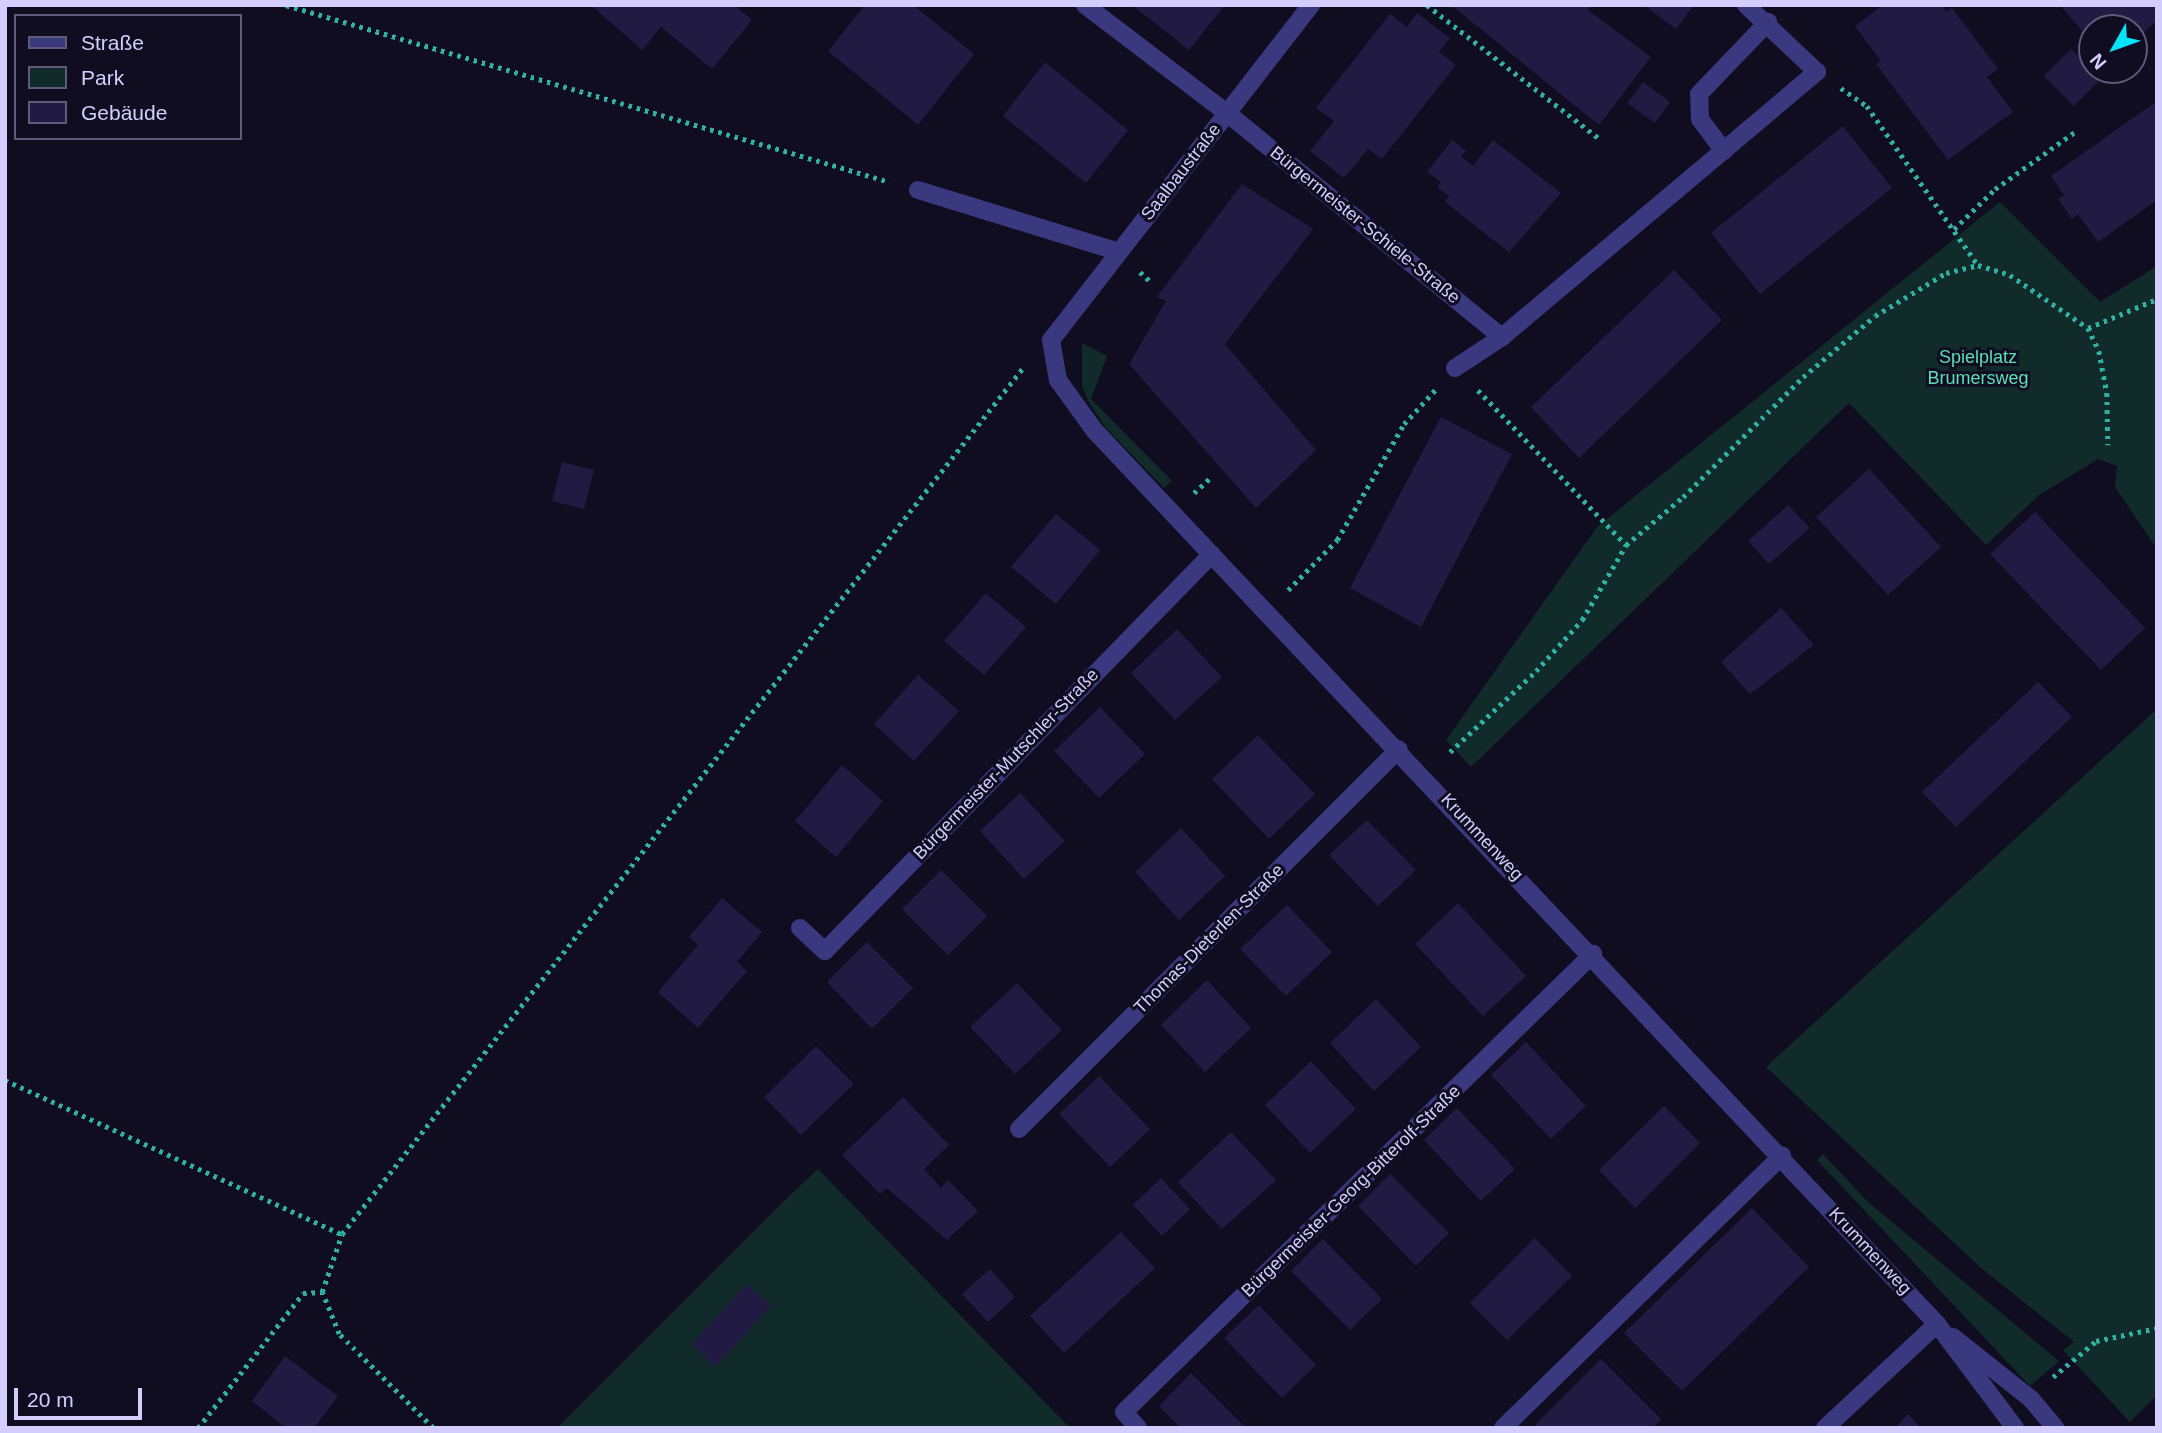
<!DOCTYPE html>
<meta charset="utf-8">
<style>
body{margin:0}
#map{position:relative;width:2162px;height:1433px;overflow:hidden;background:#100d21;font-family:Helvetica,sans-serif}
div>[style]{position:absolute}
.green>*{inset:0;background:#112b2a}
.building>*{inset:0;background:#211a42}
.path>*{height:4.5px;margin-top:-2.25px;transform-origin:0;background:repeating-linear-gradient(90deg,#2fb2a6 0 3.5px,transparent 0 8.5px)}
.service>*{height:18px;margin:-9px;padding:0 9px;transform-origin:9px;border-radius:9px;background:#3a3980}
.minor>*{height:18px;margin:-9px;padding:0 9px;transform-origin:9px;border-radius:9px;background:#3a3980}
span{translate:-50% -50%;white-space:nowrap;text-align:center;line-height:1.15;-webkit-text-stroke:6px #100d21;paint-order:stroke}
.street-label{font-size:18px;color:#d3cefe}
.park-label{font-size:18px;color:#5bdeba}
.frame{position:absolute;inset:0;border:7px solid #d3cefe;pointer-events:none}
.legend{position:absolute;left:14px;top:14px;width:228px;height:126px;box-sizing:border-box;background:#100d21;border:2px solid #5e5a79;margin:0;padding:9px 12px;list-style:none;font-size:21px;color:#d3cefe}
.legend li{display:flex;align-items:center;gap:14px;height:35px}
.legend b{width:35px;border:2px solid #5e5a79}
.north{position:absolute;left:2078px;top:14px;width:70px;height:70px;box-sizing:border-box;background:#100d21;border:2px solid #5e5a79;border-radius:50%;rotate:230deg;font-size:19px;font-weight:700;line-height:28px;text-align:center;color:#d3cefe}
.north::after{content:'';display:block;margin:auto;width:24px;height:32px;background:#03e4f6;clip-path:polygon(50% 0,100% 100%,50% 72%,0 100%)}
.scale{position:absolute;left:14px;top:1388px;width:128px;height:32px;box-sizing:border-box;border:4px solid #d3cefe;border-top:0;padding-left:9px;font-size:21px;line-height:24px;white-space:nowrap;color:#d3cefe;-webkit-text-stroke:5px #100d21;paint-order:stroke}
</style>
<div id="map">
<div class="green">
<div style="clip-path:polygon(2000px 202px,2100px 302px,2157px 266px,2157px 549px,2115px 487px,2117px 466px,2098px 459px,2039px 495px,1986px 545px,1849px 403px,1471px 767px,1446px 740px,1597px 527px)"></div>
<div style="clip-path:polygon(1082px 343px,1107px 356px,1091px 399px,1172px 481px,1164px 488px,1105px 427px,1088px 401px,1082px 385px)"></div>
<div style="clip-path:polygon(2157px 709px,2157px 1395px,2130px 1422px,2063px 1350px,2074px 1342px,1981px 1268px,1766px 1067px)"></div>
<div style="clip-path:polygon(1823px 1154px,1868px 1202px,2059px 1361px,2030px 1386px,1817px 1160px)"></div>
<div style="clip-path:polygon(818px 1169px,1070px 1428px,557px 1428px,784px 1201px)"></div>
</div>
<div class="building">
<div style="clip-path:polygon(591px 5px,734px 5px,752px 20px,712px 69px,661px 27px,642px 50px)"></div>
<div style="clip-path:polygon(865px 5px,913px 5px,974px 54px,918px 125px,828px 51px)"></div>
<div style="clip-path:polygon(1132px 5px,1225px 5px,1189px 50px)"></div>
<div style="clip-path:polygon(1451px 5px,1591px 5px,1588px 10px,1651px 57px,1599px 125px)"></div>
<div style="clip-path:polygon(1644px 5px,1694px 5px,1676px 29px)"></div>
<div style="clip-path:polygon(1883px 5px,1942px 5px,1946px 12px,1952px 8px,1998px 69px,1987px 77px,2013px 112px,1948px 160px,1876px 64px,1881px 61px,1855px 26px)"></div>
<div style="clip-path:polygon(2060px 5px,2157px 5px,2157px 20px,2134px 42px,2134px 28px,2092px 28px,2092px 42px)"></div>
<div style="clip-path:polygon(1417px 13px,1450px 38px,1439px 52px,1456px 65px,1382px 159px,1368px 149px,1344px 178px,1310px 151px,1334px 121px,1316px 108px,1390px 14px,1407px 27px)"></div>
<div style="clip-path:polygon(2071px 49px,2101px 79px,2074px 106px,2044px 76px)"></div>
<div style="clip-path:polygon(1045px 62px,1128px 130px,1086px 183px,1003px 116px)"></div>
<div style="clip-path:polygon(1643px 82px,1670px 102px,1655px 123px,1627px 103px)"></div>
<div style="clip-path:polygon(2157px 101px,2157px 200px,2098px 242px,2078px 214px,2072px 219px,2058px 199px,2064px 195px,2051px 176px)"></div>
<div style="clip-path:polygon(1843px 126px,1892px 188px,1760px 294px,1711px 233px)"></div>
<div style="clip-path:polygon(1452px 140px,1466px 151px,1461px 156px,1473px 166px,1493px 140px,1561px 193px,1509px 252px,1445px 202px,1449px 196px,1437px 187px,1441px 182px,1427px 172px)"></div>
<div style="clip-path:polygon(1242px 184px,1313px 229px,1225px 344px,1316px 450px,1256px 508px,1129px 364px,1166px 301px,1157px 297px)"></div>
<div style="clip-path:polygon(1674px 270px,1722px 320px,1579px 458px,1531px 407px)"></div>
<div style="clip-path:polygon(1441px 417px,1512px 454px,1421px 627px,1350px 588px)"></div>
<div style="clip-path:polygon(562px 462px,594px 470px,584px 509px,552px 501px)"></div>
<div style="clip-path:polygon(1869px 469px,1941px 547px,1888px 595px,1816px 517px)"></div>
<div style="clip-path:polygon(1788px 505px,1810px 528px,1769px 564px,1748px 541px)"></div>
<div style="clip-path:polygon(2035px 512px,2145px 628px,2101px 670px,1990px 554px)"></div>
<div style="clip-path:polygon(1056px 514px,1100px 550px,1056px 604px,1011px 567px)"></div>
<div style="clip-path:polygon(986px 593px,1026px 627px,984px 675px,944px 641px)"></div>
<div style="clip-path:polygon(1781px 608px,1814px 645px,1750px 694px,1721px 662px)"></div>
<div style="clip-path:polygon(1177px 629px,1222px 677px,1175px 720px,1131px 673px)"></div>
<div style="clip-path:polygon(918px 675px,959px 711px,914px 761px,874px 724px)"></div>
<div style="clip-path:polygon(2038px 682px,2072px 717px,1956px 827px,1922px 792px)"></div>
<div style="clip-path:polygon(1100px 707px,1145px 754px,1099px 798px,1054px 751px)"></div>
<div style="clip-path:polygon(1258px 735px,1315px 794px,1269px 839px,1212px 779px)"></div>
<div style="clip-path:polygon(842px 765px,883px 801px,836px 857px,795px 821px)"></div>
<div style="clip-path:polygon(1020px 793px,1065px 841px,1024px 879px,980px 831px)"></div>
<div style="clip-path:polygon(1367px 820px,1416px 870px,1378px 906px,1329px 855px)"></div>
<div style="clip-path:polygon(1181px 828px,1225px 876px,1179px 920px,1135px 872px)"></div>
<div style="clip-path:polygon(941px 870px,987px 916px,948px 955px,902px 909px)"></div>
<div style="clip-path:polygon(722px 898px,762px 932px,737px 962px,747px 971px,698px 1028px,658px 992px,698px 945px,689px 937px)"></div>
<div style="clip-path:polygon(1458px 903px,1526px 976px,1483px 1016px,1415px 944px)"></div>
<div style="clip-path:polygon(1287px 905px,1332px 952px,1286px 996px,1240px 949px)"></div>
<div style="clip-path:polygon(867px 942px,913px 988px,872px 1029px,827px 982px)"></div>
<div style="clip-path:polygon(1207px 980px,1251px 1028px,1205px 1072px,1161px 1025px)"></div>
<div style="clip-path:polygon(1017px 983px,1062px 1030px,1015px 1074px,970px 1027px)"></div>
<div style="clip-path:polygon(1376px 999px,1421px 1047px,1374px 1091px,1330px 1043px)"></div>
<div style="clip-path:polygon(1526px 1042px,1586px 1106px,1551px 1139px,1491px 1075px)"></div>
<div style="clip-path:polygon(816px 1046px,854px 1084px,801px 1135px,764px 1097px)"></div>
<div style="clip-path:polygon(1311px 1061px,1356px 1109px,1310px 1153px,1265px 1105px)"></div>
<div style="clip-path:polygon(1099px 1076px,1150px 1129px,1110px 1167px,1059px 1114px)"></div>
<div style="clip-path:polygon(903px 1097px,949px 1145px,924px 1169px,941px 1188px,948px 1180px,978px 1211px,947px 1240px,887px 1188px,880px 1194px,842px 1155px)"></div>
<div style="clip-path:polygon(1664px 1106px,1700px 1143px,1635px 1208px,1599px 1170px)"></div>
<div style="clip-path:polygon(1457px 1108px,1515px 1169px,1481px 1201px,1424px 1140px)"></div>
<div style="clip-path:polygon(1231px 1132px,1276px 1180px,1222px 1229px,1178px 1182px)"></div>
<div style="clip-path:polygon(1390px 1174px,1449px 1233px,1416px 1266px,1358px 1206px)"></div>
<div style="clip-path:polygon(1161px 1178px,1190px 1209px,1162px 1236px,1133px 1205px)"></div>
<div style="clip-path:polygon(1752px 1208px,1809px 1267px,1682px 1391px,1624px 1333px)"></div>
<div style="clip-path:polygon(1121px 1232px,1155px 1268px,1064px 1353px,1030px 1316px)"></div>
<div style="clip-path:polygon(1535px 1238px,1572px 1276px,1507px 1340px,1470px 1303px)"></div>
<div style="clip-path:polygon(1323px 1239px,1382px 1299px,1350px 1330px,1291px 1271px)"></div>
<div style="clip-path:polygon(990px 1269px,1015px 1297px,988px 1322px,962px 1294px)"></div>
<div style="clip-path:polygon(747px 1284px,771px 1306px,715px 1367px,691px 1344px)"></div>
<div style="clip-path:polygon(1259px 1305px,1316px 1365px,1282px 1398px,1224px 1338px)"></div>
<div style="clip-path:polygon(285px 1356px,338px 1396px,314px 1428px,286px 1428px,252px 1401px)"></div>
<div style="clip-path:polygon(1601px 1359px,1661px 1419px,1653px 1428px,1532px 1428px)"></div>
<div style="clip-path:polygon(1191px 1373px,1246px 1428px,1181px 1428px,1159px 1406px)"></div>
<div style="clip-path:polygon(1908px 1414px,1921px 1428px,1895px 1428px)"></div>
</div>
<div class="path">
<div style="left:286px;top:5px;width:629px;rotate:16.33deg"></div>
<div style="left:1427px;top:5px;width:220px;rotate:37.8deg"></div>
<div style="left:1841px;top:88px;width:32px;rotate:35deg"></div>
<div style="left:1867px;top:106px;width:194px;rotate:55.1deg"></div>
<div style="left:1954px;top:229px;width:57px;rotate:-44.3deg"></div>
<div style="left:1995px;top:189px;width:100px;rotate:-35.6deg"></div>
<div style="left:1140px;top:272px;width:13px;rotate:42deg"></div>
<div style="left:2088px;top:328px;width:25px;rotate:64deg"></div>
<div style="left:2099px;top:351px;width:43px;rotate:79.2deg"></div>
<div style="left:2107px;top:393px;width:52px;rotate:88.9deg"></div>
<div style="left:1478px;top:390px;width:214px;rotate:46.3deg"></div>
<div style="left:1194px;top:493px;width:23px;rotate:-43deg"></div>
<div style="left:1288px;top:590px;width:70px;rotate:-45.6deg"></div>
<div style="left:1337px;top:540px;width:134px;rotate:-60deg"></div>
<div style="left:1404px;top:424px;width:46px;rotate:-47.6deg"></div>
<div style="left:1450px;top:752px;width:118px;rotate:-43.3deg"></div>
<div style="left:1536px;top:671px;width:69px;rotate:-48deg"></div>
<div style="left:1582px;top:620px;width:87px;rotate:-59.6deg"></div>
<div style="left:1626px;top:545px;width:75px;rotate:-40.1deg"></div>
<div style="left:1683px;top:497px;width:170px;rotate:-45deg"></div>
<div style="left:1803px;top:377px;width:94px;rotate:-40.3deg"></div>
<div style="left:1875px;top:316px;width:83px;rotate:-31.2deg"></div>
<div style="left:1946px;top:273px;width:33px;rotate:-14deg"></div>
<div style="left:1978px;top:265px;width:34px;rotate:17deg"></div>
<div style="left:2010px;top:275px;width:94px;rotate:34.2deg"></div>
<div style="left:2088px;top:328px;width:75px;rotate:-22.8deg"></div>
<div style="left:5px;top:1080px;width:371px;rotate:24.6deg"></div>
<div style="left:2053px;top:1377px;width:56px;rotate:-39.9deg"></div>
<div style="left:2096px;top:1341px;width:62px;rotate:-12deg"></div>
<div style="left:198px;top:1428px;width:171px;rotate:-52.1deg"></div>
<div style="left:303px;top:1293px;width:19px;rotate:-3deg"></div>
<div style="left:433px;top:1428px;width:133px;rotate:-135deg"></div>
<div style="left:339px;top:1334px;width:45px;rotate:-112deg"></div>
<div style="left:322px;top:1292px;width:61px;rotate:-71deg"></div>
<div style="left:342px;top:1234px;width:1105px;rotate:-51.83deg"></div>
</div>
<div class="service">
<div style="left:1085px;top:5px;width:178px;rotate:37.3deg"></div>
<div style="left:918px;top:190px;width:210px;rotate:17.1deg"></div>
</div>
<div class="minor">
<div style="left:1311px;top:5px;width:424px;rotate:127.8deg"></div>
<div style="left:1051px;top:340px;width:41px;rotate:80.1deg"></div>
<div style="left:1058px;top:380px;width:62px;rotate:54.2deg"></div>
<div style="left:1094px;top:430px;width:1229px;rotate:46.68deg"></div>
<div style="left:1937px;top:1324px;width:130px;rotate:53.1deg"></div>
<div style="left:1227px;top:113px;width:355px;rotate:39.2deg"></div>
<div style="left:1502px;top:337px;width:412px;rotate:-40.1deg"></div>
<div style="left:1817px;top:72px;width:98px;rotate:-136.7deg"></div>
<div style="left:1724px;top:151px;width:40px;rotate:-127deg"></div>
<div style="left:1700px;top:119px;width:25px;rotate:-92deg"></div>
<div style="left:1699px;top:94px;width:100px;rotate:-46.2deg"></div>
<div style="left:1455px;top:368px;width:56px;rotate:-33.4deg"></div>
<div style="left:800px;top:928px;width:34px;rotate:43deg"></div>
<div style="left:825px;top:951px;width:554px;rotate:-45.73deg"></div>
<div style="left:1019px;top:1129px;width:537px;rotate:-45deg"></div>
<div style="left:1953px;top:1337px;width:100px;rotate:38.5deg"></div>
<div style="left:2031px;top:1399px;width:38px;rotate:50deg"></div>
<div style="left:1138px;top:1428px;width:21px;rotate:-131deg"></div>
<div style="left:1124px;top:1412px;width:656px;rotate:-44.32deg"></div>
<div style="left:1503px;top:1428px;width:390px;rotate:-44.3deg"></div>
<div style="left:1825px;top:1428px;width:153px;rotate:-42.9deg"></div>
</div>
<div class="street-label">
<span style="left:1181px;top:172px;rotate:-52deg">Saalbaustraße</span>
<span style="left:1365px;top:225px;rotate:39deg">Bürgermeister-Schiele-Straße</span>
<span style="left:1006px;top:764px;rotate:-46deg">Bürgermeister-Mutschler-Straße</span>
<span style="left:1482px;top:837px;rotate:47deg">Krummenweg</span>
<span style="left:1209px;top:939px;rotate:-45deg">Thomas-Dieterlen-Straße</span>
<span style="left:1351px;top:1191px;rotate:-44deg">Bürgermeister-Georg-Bitterolf-Straße</span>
<span style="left:1870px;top:1251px;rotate:47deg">Krummenweg</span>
</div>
<div class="park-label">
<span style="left:1978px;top:368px">Spielplatz<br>Brumersweg</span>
</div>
<div class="frame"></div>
<ul class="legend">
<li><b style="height:9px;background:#3a3980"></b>Straße</li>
<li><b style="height:19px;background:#112b2a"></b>Park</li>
<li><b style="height:19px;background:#211a42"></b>Gebäude</li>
</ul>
<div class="north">N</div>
<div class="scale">20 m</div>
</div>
